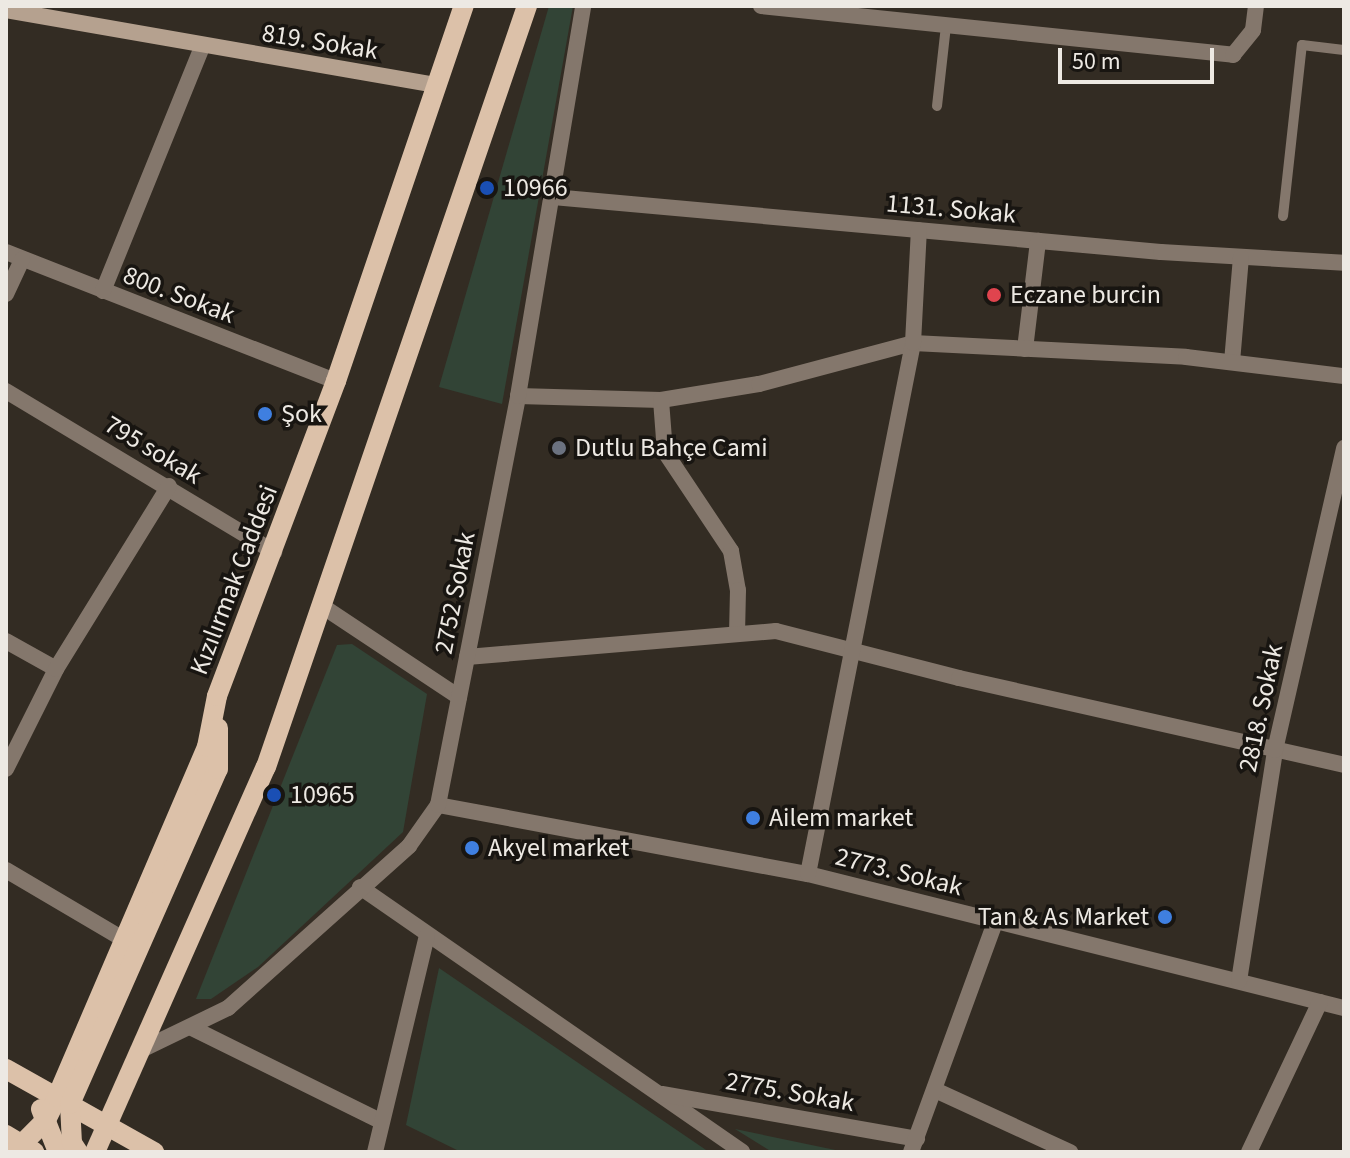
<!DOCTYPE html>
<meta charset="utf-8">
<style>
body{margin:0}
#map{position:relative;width:1350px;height:1158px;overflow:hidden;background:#332c23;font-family:"Source Sans 3",sans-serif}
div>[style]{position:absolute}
.green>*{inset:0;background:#324436}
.lane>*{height:10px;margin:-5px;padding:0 5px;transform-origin:5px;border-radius:5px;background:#84776c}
.street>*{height:16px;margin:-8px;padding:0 8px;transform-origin:8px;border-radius:8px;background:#84776c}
.secondary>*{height:16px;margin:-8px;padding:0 8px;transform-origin:8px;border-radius:8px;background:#b5a18f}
.primary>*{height:20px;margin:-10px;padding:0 10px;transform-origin:10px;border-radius:10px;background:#dcc1a9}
.dots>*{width:22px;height:22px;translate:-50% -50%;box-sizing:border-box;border:4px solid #181511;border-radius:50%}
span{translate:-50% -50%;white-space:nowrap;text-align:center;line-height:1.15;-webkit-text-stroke:7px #181511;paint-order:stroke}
.street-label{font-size:26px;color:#ede9e3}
.poi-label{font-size:26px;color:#ede9e3}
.left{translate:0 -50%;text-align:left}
.right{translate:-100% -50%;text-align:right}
.frame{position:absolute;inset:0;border:8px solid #ede9e3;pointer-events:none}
.scale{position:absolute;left:1058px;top:48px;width:156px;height:36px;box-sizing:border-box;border:4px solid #ede9e3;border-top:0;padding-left:10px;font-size:24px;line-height:28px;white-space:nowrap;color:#ede9e3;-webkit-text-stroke:6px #181511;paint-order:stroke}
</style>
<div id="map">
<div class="green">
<div style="clip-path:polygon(549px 6px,573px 6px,502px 404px,439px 387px)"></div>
<div style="clip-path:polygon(352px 644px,427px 694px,403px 832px,258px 967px,211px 999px,196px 999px,337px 645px)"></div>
<div style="clip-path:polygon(439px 968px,709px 1152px,461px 1152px,406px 1125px)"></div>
<div style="clip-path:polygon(735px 1129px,845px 1152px,772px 1152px)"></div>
</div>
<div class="lane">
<div style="left:937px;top:106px;width:81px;rotate:-83.6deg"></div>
<div style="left:1283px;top:216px;width:172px;rotate:-83.7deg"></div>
<div style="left:1302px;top:45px;width:42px;rotate:6.8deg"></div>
</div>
<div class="street">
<div style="left:761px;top:6px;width:475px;rotate:5.9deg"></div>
<div style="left:1233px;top:55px;width:32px;rotate:-51deg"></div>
<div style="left:1253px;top:30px;width:24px;rotate:-83deg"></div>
<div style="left:553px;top:197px;width:610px;rotate:5.17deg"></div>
<div style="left:1161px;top:252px;width:183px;rotate:3.4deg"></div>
<div style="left:6px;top:252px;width:354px;rotate:21.4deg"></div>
<div style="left:103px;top:291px;width:263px;rotate:-67.9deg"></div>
<div style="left:6px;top:294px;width:38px;rotate:-65deg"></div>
<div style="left:1025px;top:349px;width:109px;rotate:-83.1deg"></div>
<div style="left:1232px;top:362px;width:105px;rotate:-85.1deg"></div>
<div style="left:6px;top:391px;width:313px;rotate:31deg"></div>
<div style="left:518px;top:396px;width:143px;rotate:1.6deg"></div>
<div style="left:661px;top:400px;width:99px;rotate:-9.3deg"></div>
<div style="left:759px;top:384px;width:159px;rotate:-14.9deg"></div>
<div style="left:913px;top:343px;width:273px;rotate:2.9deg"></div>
<div style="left:1186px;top:357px;width:159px;rotate:6.9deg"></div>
<div style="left:661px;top:400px;width:52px;rotate:85.6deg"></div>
<div style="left:665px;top:452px;width:119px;rotate:56.3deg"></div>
<div style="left:731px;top:551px;width:40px;rotate:80deg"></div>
<div style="left:738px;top:590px;width:44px;rotate:91.3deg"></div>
<div style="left:325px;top:608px;width:161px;rotate:33.6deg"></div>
<div style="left:6px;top:641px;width:57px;rotate:29.2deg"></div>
<div style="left:467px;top:657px;width:310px;rotate:-4.8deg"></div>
<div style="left:776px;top:631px;width:189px;rotate:14.4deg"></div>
<div style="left:959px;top:678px;width:395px;rotate:12.7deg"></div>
<div style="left:6px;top:769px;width:112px;rotate:-63.4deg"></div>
<div style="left:56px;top:669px;width:215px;rotate:-58.3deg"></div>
<div style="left:438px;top:805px;width:376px;rotate:10.6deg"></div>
<div style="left:808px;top:874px;width:552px;rotate:14.04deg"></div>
<div style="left:6px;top:870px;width:136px;rotate:30.5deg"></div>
<div style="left:808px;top:874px;width:541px;rotate:-78.81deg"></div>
<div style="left:913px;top:343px;width:113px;rotate:-87deg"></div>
<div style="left:360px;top:887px;width:465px;rotate:34.7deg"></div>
<div style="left:1239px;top:981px;width:234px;rotate:-81.1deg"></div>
<div style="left:1275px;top:750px;width:310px;rotate:-77.1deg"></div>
<div style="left:190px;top:1027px;width:212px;rotate:26.3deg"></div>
<div style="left:141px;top:1050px;width:97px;rotate:-25.8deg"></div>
<div style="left:228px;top:1008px;width:243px;rotate:-41.8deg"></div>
<div style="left:409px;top:846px;width:50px;rotate:-54.7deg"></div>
<div style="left:438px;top:805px;width:417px;rotate:-78.9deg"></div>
<div style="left:518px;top:396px;width:395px;rotate:-80.5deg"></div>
<div style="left:935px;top:1090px;width:149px;rotate:24.7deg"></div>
<div style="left:662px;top:1094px;width:259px;rotate:10deg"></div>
<div style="left:375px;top:1152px;width:222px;rotate:-76.5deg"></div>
<div style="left:911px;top:1152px;width:247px;rotate:-69.9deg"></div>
<div style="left:1249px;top:1152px;width:166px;rotate:-64.7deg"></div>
</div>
<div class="secondary">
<div style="left:6px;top:10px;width:437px;rotate:9.9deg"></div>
</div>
<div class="primary">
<div style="left:6px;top:1069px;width:170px;rotate:29.3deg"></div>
<div style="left:41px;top:1109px;width:46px;rotate:68.4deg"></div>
<div style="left:6px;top:1135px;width:33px;rotate:31deg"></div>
<div style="left:14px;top:1152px;width:45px;rotate:-45deg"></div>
<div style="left:46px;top:1120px;width:25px;rotate:-64deg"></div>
<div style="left:57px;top:1097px;width:381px;rotate:-66.8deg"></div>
<div style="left:207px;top:747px;width:52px;rotate:-78.9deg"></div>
<div style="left:217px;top:696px;width:337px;rotate:-69.3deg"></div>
<div style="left:336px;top:381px;width:396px;rotate:-71.2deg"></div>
<div style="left:78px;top:1152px;width:11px;rotate:-124deg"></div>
<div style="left:72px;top:1143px;width:39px;rotate:-93deg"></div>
<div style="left:70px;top:1104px;width:366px;rotate:-66.2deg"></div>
<div style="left:218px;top:769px;width:41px;rotate:-90deg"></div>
<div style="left:95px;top:1152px;width:421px;rotate:-66.1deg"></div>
<div style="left:266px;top:767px;width:805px;rotate:-71.07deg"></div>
</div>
<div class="dots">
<div style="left:487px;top:188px;background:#1a4fb4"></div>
<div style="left:994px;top:295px;background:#e0444e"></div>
<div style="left:265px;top:414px;background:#3f7fe0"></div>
<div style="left:559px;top:448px;background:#6b7280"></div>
<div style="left:274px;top:795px;background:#1a4fb4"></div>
<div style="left:753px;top:818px;background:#3f7fe0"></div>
<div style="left:472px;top:848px;background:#3f7fe0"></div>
<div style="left:1165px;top:917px;background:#3f7fe0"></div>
</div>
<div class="street-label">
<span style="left:320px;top:42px;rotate:9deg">819. Sokak</span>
<span style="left:951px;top:209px;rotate:5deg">1131. Sokak</span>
<span style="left:179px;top:295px;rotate:21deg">800. Sokak</span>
<span style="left:153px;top:450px;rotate:31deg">795 sokak</span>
<span style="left:234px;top:580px;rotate:-69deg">Kızılırmak Caddesi</span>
<span style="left:455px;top:593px;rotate:-79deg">2752 Sokak</span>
<span style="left:1261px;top:708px;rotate:-78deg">2818. Sokak</span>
<span style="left:899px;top:872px;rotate:14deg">2773. Sokak</span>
<span style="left:790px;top:1092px;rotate:10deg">2775. Sokak</span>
</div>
<div class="poi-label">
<span class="left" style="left:503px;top:188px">10966</span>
<span class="left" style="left:1010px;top:295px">Eczane burcin</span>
<span class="left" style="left:281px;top:414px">Şok</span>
<span class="left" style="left:575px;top:448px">Dutlu Bahçe Cami</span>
<span class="left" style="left:290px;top:795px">10965</span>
<span class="left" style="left:769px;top:818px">Ailem market</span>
<span class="left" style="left:488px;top:848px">Akyel market</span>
<span class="right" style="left:1149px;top:917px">Tan &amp; As Market</span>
</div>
<div class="frame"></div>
<div class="scale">50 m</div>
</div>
